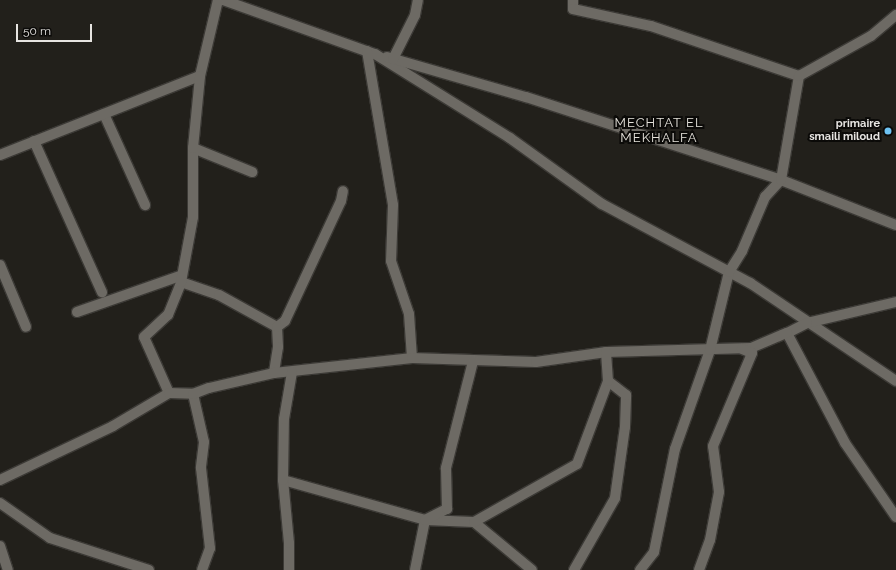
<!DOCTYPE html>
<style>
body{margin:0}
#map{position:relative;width:896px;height:570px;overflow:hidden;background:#22201b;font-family:Raleway,sans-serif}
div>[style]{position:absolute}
.roads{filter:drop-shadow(1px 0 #3c3a36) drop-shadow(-1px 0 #3c3a36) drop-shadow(0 1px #3c3a36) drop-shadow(0 -1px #3c3a36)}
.minor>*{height:10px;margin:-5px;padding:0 5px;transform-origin:5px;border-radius:5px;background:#6d6a64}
.dots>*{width:11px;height:11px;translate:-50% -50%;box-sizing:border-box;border:2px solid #0b0a08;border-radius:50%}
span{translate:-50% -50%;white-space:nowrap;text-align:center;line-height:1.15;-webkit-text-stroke:4px #0b0a08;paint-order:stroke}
.poi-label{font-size:11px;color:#e7e5e2;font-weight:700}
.right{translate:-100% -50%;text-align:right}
.quarter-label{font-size:13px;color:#e6e3dc;letter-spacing:1px}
.scale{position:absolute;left:16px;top:24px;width:76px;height:18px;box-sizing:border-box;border:2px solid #e7e5e2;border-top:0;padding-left:5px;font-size:12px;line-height:14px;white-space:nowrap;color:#e7e5e2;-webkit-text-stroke:3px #0b0a08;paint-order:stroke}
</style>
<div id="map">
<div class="roads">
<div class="minor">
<div style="left:223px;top:0;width:161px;rotate:19.6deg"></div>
<div style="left:375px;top:54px;width:159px;rotate:31.9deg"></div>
<div style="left:510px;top:138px;width:113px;rotate:35.7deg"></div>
<div style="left:602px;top:204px;width:168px;rotate:28.1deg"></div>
<div style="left:750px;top:283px;width:176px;rotate:33.9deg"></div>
<div style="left:573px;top:0;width:9px;rotate:90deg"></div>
<div style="left:573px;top:9px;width:80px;rotate:12.3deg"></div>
<div style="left:651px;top:26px;width:156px;rotate:18.7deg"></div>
<div style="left:367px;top:51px;width:156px;rotate:80.4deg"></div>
<div style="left:393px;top:205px;width:56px;rotate:92deg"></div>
<div style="left:391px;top:261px;width:56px;rotate:71.2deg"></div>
<div style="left:409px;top:314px;width:44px;rotate:86.1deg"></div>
<div style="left:387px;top:57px;width:145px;rotate:16.1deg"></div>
<div style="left:526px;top:97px;width:268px;rotate:18deg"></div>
<div style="left:781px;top:180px;width:123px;rotate:21.4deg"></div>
<div style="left:393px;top:59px;width:49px;rotate:-63.4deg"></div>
<div style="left:415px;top:15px;width:15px;rotate:-79deg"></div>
<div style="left:104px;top:114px;width:100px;rotate:65.7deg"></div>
<div style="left:34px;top:141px;width:166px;rotate:65.8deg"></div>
<div style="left:193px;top:148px;width:64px;rotate:22.1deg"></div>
<div style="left:0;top:155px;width:215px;rotate:-21.6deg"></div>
<div style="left:200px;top:76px;width:78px;rotate:-76.7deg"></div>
<div style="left:0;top:265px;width:67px;rotate:67.2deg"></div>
<div style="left:181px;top:282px;width:40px;rotate:18.9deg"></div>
<div style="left:219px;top:295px;width:66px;rotate:28.9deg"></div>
<div style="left:277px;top:327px;width:20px;rotate:87deg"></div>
<div style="left:278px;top:347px;width:26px;rotate:99deg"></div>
<div style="left:896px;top:302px;width:91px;rotate:166.7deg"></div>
<div style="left:807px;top:323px;width:22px;rotate:153deg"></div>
<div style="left:787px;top:333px;width:124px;rotate:62.2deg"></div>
<div style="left:845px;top:443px;width:90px;rotate:55.4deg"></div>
<div style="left:77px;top:312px;width:109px;rotate:-19.3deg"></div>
<div style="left:277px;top:327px;width:10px;rotate:-37deg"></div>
<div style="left:285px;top:321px;width:132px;rotate:-65deg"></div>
<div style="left:341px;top:201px;width:10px;rotate:-79deg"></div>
<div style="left:169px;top:393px;width:61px;rotate:-114.1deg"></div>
<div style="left:144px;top:337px;width:33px;rotate:-43deg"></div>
<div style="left:168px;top:315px;width:35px;rotate:-68deg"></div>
<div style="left:181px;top:282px;width:66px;rotate:-79.5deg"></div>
<div style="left:193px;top:217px;width:69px;rotate:-90deg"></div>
<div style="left:193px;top:148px;width:72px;rotate:-84.4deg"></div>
<div style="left:193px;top:394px;width:49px;rotate:77.1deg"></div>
<div style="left:204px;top:442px;width:26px;rotate:97deg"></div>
<div style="left:201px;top:468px;width:81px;rotate:83.6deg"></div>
<div style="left:210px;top:548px;width:23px;rotate:110deg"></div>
<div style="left:0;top:480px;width:125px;rotate:-25.5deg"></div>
<div style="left:113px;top:426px;width:65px;rotate:-30.5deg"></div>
<div style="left:169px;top:393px;width:24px;rotate:2deg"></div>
<div style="left:193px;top:394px;width:17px;rotate:-21deg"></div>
<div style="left:209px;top:388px;width:67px;rotate:-13deg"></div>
<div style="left:274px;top:373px;width:139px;rotate:-6.2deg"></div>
<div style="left:412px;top:358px;width:124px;rotate:1.8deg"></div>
<div style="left:536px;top:362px;width:71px;rotate:-8.1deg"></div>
<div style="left:606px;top:352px;width:145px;rotate:-1.6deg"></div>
<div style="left:751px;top:348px;width:39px;rotate:-23deg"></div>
<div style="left:283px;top:480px;width:148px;rotate:15.7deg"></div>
<div style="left:425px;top:520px;width:49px;rotate:2.3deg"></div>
<div style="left:474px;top:522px;width:75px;rotate:39.6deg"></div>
<div style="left:0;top:503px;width:61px;rotate:35deg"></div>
<div style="left:50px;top:538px;width:104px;rotate:17.9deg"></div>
<div style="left:474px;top:522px;width:118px;rotate:-29.4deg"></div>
<div style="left:577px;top:464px;width:89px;rotate:-69.5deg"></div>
<div style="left:0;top:546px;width:25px;rotate:72deg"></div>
<div style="left:289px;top:570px;width:27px;rotate:-90deg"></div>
<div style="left:289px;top:543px;width:63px;rotate:-95.4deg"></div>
<div style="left:283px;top:480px;width:61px;rotate:-89.1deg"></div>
<div style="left:284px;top:419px;width:48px;rotate:-80.3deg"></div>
<div style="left:415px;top:570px;width:51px;rotate:-78.7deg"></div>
<div style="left:425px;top:520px;width:25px;rotate:-27deg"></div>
<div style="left:447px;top:509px;width:41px;rotate:-91.4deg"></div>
<div style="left:446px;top:468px;width:110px;rotate:-75.8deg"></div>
<div style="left:574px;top:570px;width:83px;rotate:-60.3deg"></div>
<div style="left:615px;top:498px;width:72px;rotate:-82deg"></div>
<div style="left:625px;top:427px;width:32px;rotate:-88deg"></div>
<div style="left:626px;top:395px;width:23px;rotate:-142deg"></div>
<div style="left:608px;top:381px;width:29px;rotate:-94deg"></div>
<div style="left:640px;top:570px;width:23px;rotate:-52deg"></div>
<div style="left:654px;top:552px;width:105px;rotate:-78.5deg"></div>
<div style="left:675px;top:449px;width:105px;rotate:-70.5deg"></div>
<div style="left:710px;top:350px;width:80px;rotate:-76.3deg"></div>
<div style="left:729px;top:272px;width:25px;rotate:-58deg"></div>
<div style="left:742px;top:251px;width:59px;rotate:-66.9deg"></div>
<div style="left:765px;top:197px;width:23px;rotate:-47deg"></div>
<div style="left:781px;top:180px;width:106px;rotate:-80.2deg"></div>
<div style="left:799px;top:76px;width:82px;rotate:-29.1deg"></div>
<div style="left:871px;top:36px;width:33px;rotate:-40deg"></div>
<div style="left:699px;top:570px;width:32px;rotate:-70deg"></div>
<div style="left:710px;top:540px;width:49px;rotate:-79.4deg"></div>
<div style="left:719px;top:492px;width:46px;rotate:-97.4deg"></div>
<div style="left:713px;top:446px;width:101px;rotate:-67.2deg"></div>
<div style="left:752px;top:353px;width:11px;rotate:-158deg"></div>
</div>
</div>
<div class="dots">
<div style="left:888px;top:131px;background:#6dc2f3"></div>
</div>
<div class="poi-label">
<span class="right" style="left:880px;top:131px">primaire<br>smaili miloud</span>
</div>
<div class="quarter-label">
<span style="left:659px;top:131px">MECHTAT EL<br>MEKHALFA</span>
</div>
<div class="scale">50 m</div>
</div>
